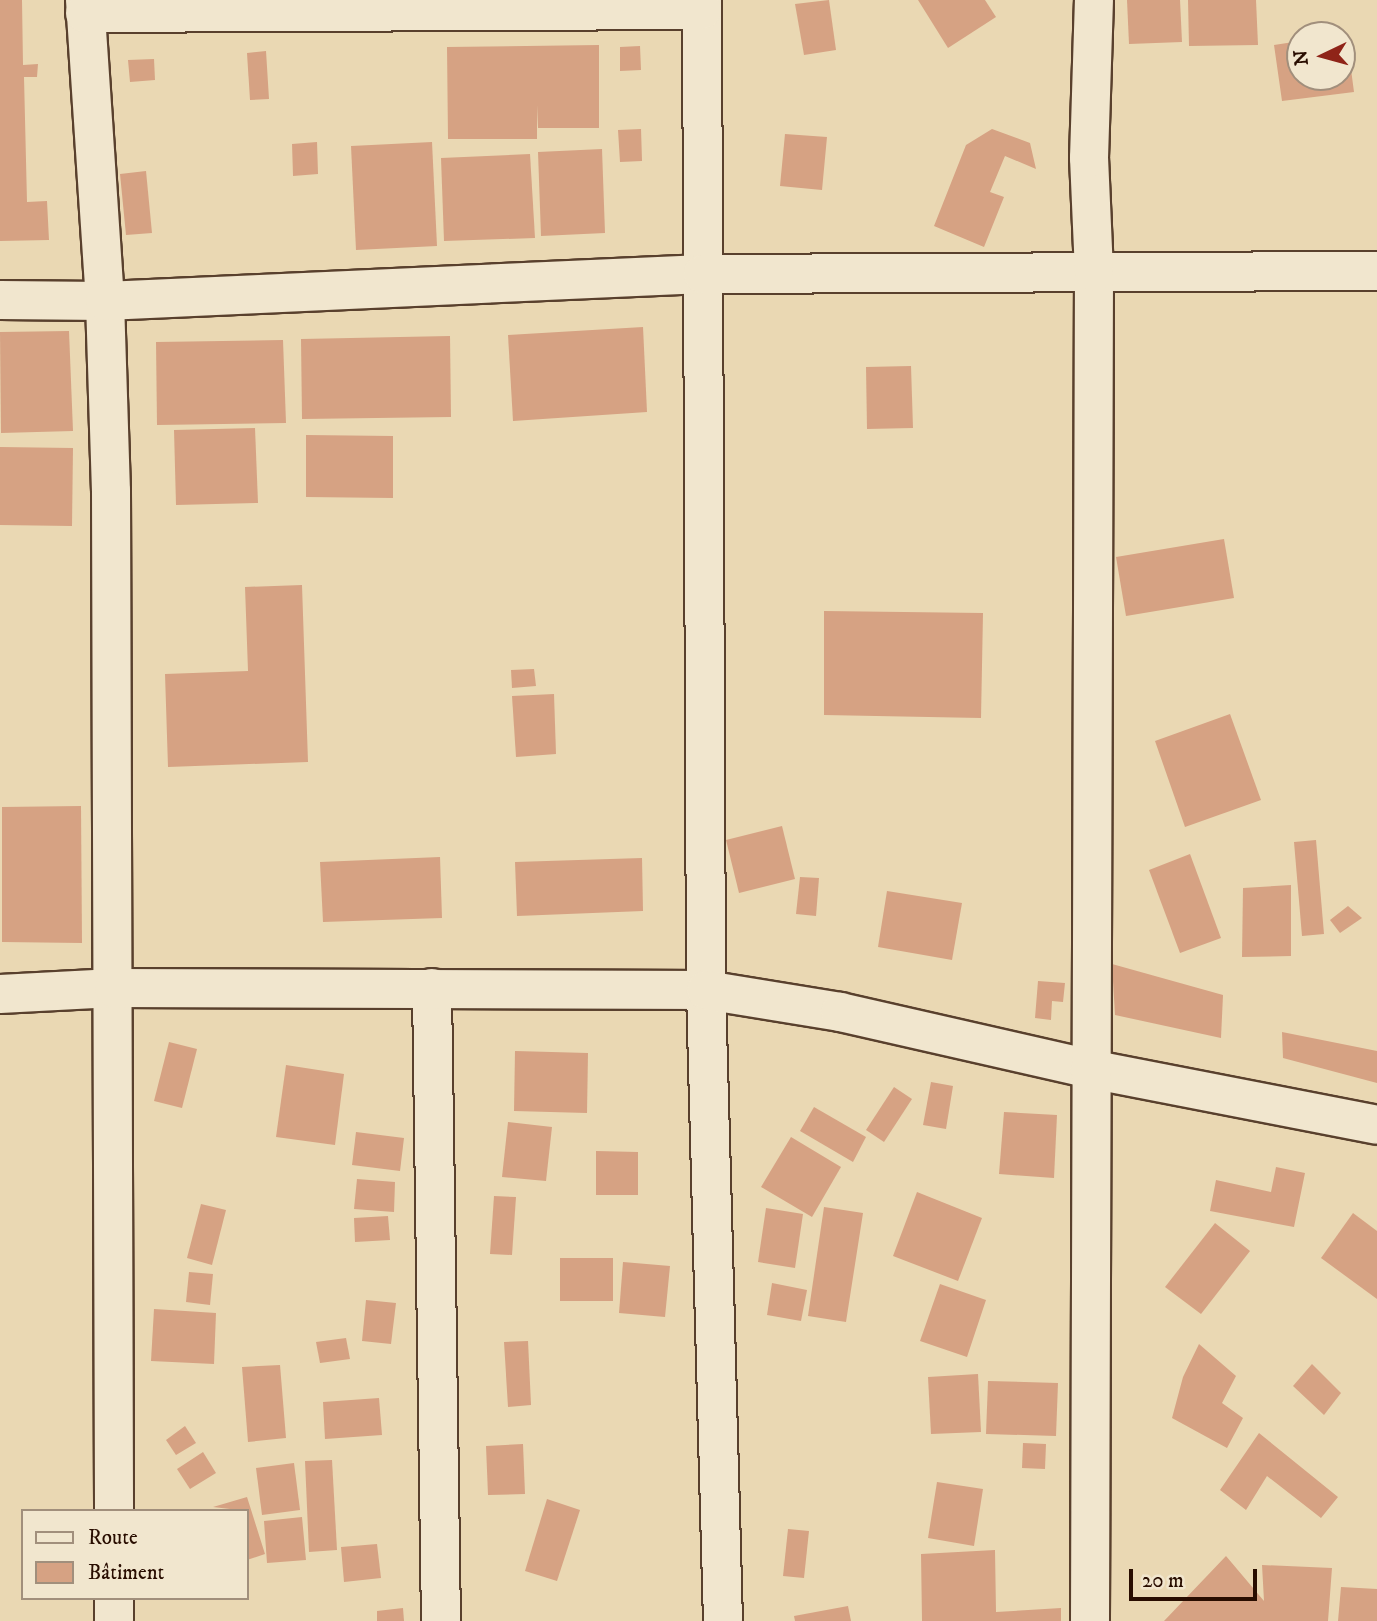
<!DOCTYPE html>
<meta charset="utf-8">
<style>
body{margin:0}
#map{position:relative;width:1377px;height:1621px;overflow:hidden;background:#ead8b3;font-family:"IM FELL DW Pica",serif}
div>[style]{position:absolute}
.building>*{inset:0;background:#d6a283}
.roads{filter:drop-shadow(2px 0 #59402d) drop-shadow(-2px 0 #59402d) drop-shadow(0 2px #59402d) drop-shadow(0 -2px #59402d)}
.street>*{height:38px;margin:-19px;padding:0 19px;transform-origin:19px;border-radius:19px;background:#f1e6ce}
span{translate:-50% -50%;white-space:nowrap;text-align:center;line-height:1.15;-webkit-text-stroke:5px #f1e6ce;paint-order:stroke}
.legend{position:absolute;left:21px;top:1509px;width:228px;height:91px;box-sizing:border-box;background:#f1e6ce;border:2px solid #a18f7c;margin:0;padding:9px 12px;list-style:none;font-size:21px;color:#290d00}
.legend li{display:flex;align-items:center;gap:14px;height:35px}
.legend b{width:35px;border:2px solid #a18f7c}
.north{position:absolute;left:1286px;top:21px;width:70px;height:70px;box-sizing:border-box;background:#f1e6ce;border:2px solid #a18f7c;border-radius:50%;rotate:265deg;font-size:19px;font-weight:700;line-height:28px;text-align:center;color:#290d00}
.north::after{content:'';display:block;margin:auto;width:24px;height:32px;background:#8f2418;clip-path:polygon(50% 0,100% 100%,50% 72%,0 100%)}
.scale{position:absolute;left:1129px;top:1569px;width:128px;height:32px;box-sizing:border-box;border:4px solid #290d00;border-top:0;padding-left:9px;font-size:21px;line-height:24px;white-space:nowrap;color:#290d00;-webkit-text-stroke:5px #f1e6ce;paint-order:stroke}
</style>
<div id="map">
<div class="building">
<div style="clip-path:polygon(0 0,22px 0,23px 65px,38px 64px,37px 77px,24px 77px,27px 202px,47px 201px,49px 240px,0 241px)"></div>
<div style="clip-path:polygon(829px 0,836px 50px,804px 55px,795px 4px)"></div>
<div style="clip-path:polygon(918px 0,985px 0,996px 17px,948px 48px)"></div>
<div style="clip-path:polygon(1127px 0,1180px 0,1182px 42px,1129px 44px)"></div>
<div style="clip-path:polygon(1188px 0,1256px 0,1258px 45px,1189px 46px)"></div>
<div style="clip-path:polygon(1347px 39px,1354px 92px,1282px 101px,1274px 45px,1300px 41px,1300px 77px,1342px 77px,1342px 40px)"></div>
<div style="clip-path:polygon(599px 45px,599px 128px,538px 128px,537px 105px,537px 139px,448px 139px,447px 47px)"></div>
<div style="clip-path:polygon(640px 46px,641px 70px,620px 71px,620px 47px)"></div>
<div style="clip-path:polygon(266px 51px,269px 99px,250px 100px,247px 53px)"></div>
<div style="clip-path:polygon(154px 59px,155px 80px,130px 82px,128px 60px)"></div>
<div style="clip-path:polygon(641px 129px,642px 161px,620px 162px,618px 130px)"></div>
<div style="clip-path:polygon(992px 129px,1030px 143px,1036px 169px,1005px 156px,990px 192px,1004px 197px,984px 247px,934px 226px,966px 145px)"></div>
<div style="clip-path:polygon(785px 134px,827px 137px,822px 190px,780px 186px)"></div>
<div style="clip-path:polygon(317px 142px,318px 174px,293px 176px,292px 144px)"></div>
<div style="clip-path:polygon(432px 142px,437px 246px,356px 250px,351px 146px)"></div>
<div style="clip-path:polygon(602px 149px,605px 233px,541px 236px,538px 152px)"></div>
<div style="clip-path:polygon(530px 154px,535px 238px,444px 241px,441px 158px)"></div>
<div style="clip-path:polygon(146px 171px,152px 233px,126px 235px,120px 174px)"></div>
<div style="clip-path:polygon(643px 327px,647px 412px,513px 421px,508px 335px)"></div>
<div style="clip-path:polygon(69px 331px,73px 431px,1px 433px,0 332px)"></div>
<div style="clip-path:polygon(450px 336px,451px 417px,302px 419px,301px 339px)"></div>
<div style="clip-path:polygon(283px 340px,286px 423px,157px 425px,156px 342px)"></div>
<div style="clip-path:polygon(911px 366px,913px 428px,867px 429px,866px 367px)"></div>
<div style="clip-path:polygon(255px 428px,258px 503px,176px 505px,174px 430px)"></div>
<div style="clip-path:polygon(306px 435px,393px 436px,393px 498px,306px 497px)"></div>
<div style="clip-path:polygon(0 447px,73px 448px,72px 526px,0 525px)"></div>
<div style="clip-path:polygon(1224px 539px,1234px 598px,1126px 616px,1116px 557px)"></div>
<div style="clip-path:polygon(302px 585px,308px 762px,168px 767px,165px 674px,248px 671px,245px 587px)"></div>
<div style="clip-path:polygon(824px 611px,983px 613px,981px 718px,824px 715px)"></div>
<div style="clip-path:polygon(534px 669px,536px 686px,512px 688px,511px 670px)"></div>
<div style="clip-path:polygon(554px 694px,556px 754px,516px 757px,512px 696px)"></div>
<div style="clip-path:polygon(1230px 714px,1261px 800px,1185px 827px,1155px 741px)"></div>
<div style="clip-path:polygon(81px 806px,82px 943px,2px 942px,2px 807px)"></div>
<div style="clip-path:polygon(782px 826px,795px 879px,739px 893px,726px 840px)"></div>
<div style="clip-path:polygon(1316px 840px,1324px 934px,1302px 936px,1294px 842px)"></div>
<div style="clip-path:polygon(1190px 854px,1221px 938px,1180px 953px,1149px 870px)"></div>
<div style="clip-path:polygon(440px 857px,442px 918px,323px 922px,320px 862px)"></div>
<div style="clip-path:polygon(642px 858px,643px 911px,517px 916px,515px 862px)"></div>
<div style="clip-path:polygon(800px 877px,819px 878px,816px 916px,796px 914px)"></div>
<div style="clip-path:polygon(1291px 885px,1291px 956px,1242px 957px,1243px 888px)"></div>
<div style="clip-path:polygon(887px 891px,962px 903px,952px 960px,878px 947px)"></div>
<div style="clip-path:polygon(1348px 906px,1362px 918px,1340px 933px,1330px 920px)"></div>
<div style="clip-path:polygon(1112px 964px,1223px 995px,1221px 1038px,1115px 1015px)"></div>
<div style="clip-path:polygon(1038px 981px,1065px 983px,1063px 1002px,1052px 1001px,1051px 1020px,1035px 1018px)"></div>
<div style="clip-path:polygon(1282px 1032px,1377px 1051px,1377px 1083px,1283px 1058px)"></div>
<div style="clip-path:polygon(169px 1042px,197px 1049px,182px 1108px,154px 1101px)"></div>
<div style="clip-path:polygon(515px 1051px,588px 1053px,587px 1113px,514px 1111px)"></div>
<div style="clip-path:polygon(286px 1065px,344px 1074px,335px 1145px,276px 1137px)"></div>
<div style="clip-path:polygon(931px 1082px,953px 1086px,946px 1129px,923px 1125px)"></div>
<div style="clip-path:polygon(894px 1087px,912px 1099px,884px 1142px,866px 1130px)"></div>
<div style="clip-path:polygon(814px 1107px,866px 1137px,853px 1162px,800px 1131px)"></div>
<div style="clip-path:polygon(1004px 1112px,1057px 1115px,1054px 1178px,999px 1174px)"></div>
<div style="clip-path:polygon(508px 1122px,552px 1127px,546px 1181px,502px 1177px)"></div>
<div style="clip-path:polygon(356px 1132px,404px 1138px,400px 1171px,352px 1165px)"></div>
<div style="clip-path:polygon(791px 1137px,841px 1167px,812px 1217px,761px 1187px)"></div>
<div style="clip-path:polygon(596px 1151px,638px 1152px,638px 1195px,596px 1195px)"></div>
<div style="clip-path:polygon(1276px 1167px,1305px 1173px,1294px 1227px,1210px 1211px,1216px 1180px,1271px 1192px)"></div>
<div style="clip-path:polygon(357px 1179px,395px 1182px,394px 1212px,354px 1209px)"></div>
<div style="clip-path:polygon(917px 1192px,982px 1218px,958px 1281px,893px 1256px)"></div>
<div style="clip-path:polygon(494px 1196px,516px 1197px,512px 1255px,490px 1254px)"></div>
<div style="clip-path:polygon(201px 1204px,226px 1210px,212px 1265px,187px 1258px)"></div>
<div style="clip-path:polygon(824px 1207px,863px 1213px,846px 1322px,808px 1316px)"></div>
<div style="clip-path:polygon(766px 1208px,803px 1214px,795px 1268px,758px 1262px)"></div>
<div style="clip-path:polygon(1353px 1213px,1377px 1231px,1377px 1299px,1321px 1258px)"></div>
<div style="clip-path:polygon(388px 1216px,390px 1240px,355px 1242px,354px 1218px)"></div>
<div style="clip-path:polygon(1215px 1223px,1250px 1251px,1201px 1314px,1165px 1287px)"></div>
<div style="clip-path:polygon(560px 1258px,613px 1258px,613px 1301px,560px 1301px)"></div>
<div style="clip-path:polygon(623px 1262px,670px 1266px,665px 1317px,619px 1313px)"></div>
<div style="clip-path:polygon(189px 1272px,213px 1274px,210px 1305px,186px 1302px)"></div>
<div style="clip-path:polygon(772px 1283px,807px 1290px,801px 1321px,767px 1315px)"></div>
<div style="clip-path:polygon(940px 1284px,986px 1300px,967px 1357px,920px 1341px)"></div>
<div style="clip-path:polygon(366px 1300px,396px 1303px,391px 1344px,362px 1341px)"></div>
<div style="clip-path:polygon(154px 1309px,216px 1313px,214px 1364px,151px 1361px)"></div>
<div style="clip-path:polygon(346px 1338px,350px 1359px,320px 1363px,316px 1342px)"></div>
<div style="clip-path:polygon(528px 1341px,531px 1405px,508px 1407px,504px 1342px)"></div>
<div style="clip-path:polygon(1199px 1344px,1236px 1376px,1222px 1403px,1243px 1418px,1227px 1448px,1172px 1418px,1183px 1377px)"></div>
<div style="clip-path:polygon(1312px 1364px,1341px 1393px,1324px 1415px,1293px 1386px)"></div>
<div style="clip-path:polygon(280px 1365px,286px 1438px,248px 1442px,242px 1367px)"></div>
<div style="clip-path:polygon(978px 1374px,981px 1432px,931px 1434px,928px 1377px)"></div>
<div style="clip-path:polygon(988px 1381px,1058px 1383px,1056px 1436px,986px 1434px)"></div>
<div style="clip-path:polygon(379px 1398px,382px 1435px,325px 1439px,323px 1402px)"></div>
<div style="clip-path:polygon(185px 1426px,196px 1443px,176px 1455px,166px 1440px)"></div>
<div style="clip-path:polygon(1259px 1433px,1338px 1497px,1321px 1518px,1267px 1476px,1246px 1510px,1220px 1490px)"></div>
<div style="clip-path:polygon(1023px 1443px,1046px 1444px,1045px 1469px,1022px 1468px)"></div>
<div style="clip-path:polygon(523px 1444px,525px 1494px,488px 1495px,486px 1446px)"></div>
<div style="clip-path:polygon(203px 1452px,216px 1473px,190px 1489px,177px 1469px)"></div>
<div style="clip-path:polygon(332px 1460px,337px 1550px,309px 1552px,305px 1461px)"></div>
<div style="clip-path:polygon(294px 1463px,300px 1510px,262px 1515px,256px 1468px)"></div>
<div style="clip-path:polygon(937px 1482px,983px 1489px,974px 1546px,928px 1538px)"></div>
<div style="clip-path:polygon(247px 1497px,265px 1554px,247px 1560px,247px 1511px,213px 1507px)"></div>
<div style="clip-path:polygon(547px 1499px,580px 1510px,557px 1581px,525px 1571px)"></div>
<div style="clip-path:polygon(302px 1517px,306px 1560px,267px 1563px,264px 1521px)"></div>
<div style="clip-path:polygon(788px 1529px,809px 1531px,804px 1578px,783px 1576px)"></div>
<div style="clip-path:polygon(377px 1544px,381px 1578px,344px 1582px,341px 1547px)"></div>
<div style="clip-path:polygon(995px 1550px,996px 1612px,1061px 1608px,1061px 1621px,922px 1621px,921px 1554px)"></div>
<div style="clip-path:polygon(1226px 1556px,1264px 1601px,1262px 1565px,1332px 1568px,1328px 1621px,1164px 1621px)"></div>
<div style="clip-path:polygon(1341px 1587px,1377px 1589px,1377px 1621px,1338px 1621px)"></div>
<div style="clip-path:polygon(848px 1606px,851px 1621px,795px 1621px,794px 1616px)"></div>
<div style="clip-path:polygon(403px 1608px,404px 1621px,377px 1621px,377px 1611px)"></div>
</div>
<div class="roads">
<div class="street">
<div style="left:85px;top:0;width:302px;rotate:86.2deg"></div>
<div style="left:105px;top:301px;width:190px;rotate:88.2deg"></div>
<div style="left:111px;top:491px;width:1020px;rotate:89.83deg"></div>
<div style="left:702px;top:0;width:990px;rotate:89.77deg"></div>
<div style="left:706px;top:990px;width:631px;rotate:88.46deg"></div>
<div style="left:85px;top:13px;width:617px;rotate:-0.28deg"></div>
<div style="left:0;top:300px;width:105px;rotate:0.5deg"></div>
<div style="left:105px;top:301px;width:599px;rotate:-2.59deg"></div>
<div style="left:703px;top:274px;width:674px;rotate:-0.26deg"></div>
<div style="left:432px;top:988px;width:633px;rotate:89.19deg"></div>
<div style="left:0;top:994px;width:114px;rotate:-3deg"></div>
<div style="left:114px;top:988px;width:592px;rotate:0.19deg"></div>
<div style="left:706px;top:990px;width:136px;rotate:9.3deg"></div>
<div style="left:840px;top:1012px;width:256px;rotate:12.8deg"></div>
<div style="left:1090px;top:1069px;width:292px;rotate:11deg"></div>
<div style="left:114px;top:1598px;width:23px;rotate:90deg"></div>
<div style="left:1090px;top:1621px;width:1349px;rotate:-89.83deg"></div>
<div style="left:1094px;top:272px;width:114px;rotate:-92.5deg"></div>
<div style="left:1089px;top:158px;width:158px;rotate:-88.2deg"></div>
</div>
</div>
<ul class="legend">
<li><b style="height:9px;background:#f1e6ce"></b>Route</li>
<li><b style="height:19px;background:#d6a283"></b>Bâtiment</li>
</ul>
<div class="north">N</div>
<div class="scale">20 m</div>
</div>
